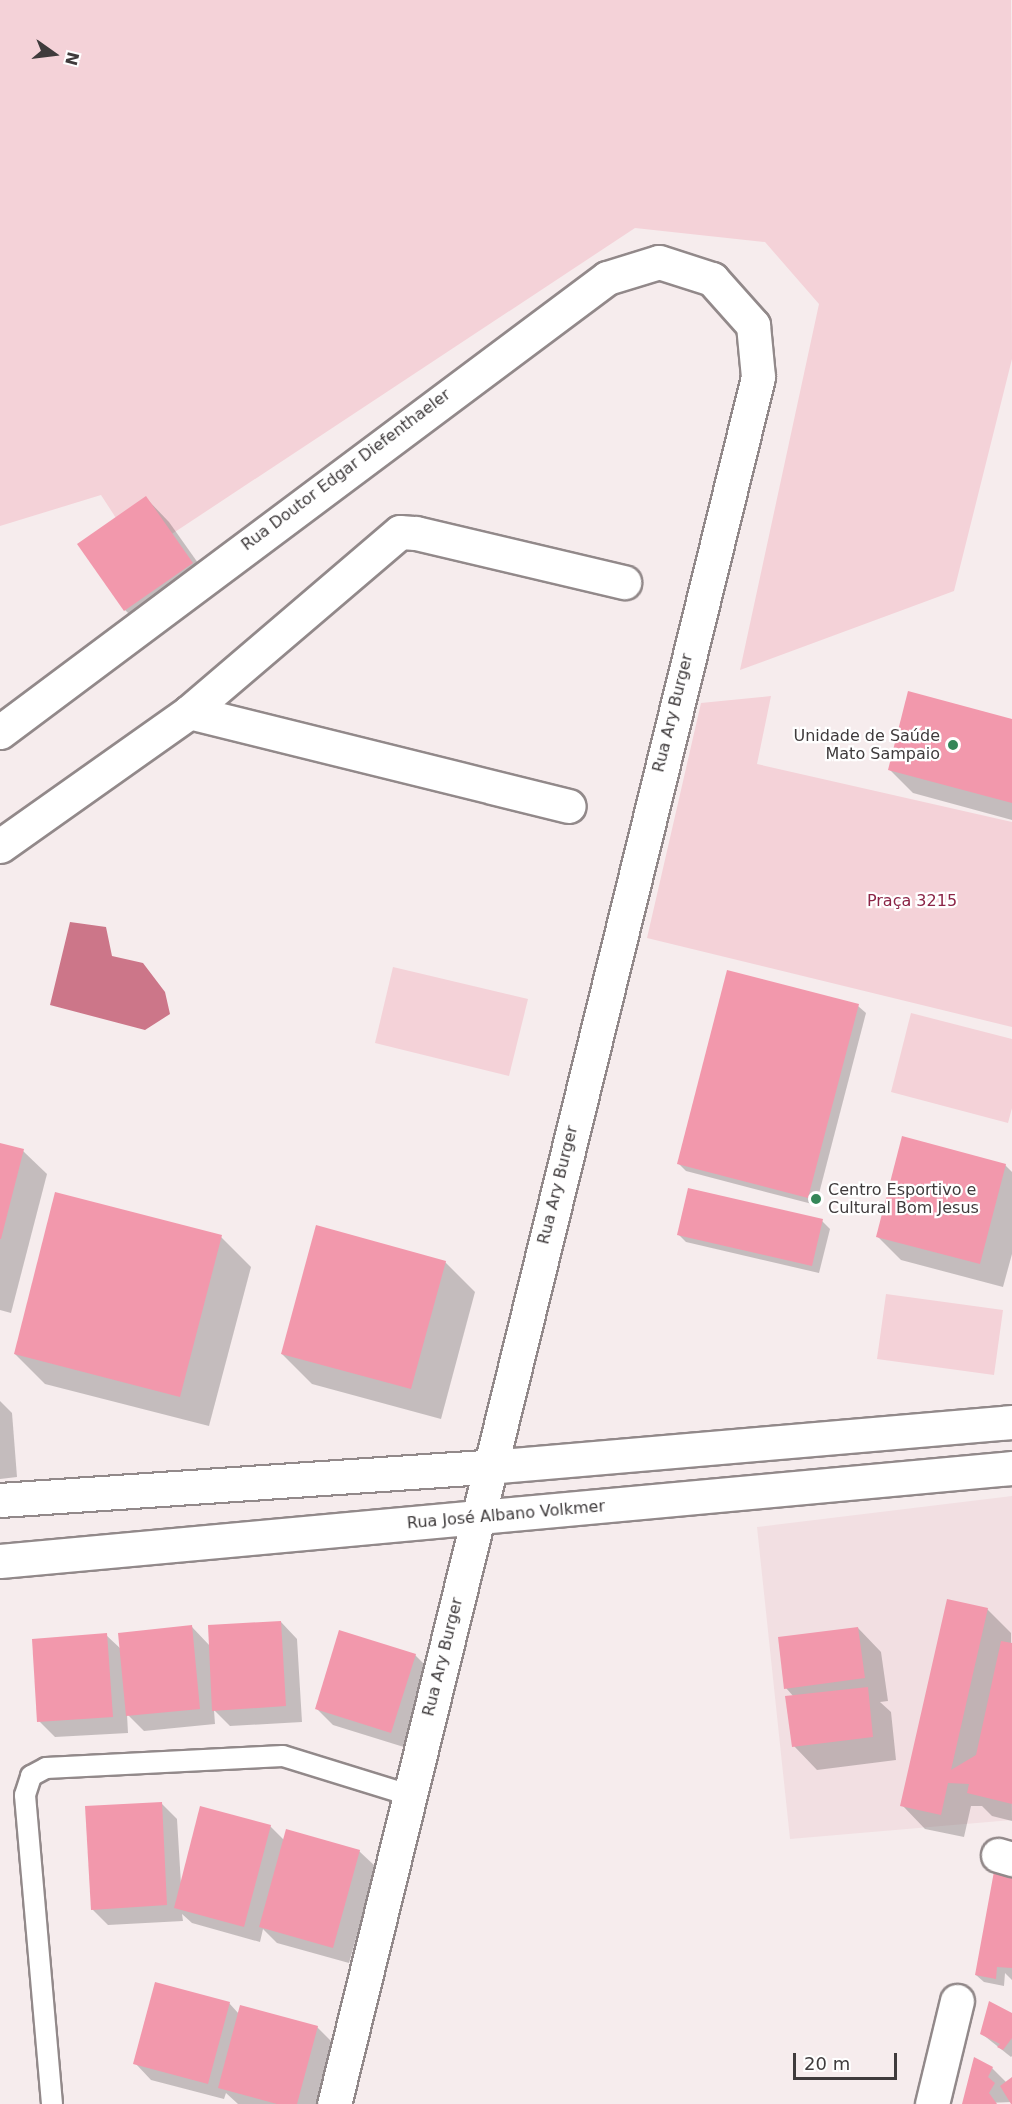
<!DOCTYPE html>
<meta charset="utf-8">
<style>
body{margin:0}
#map{position:relative;width:1012px;height:2104px;overflow:hidden;background:#f6eced;font-family:"DejaVu Sans",sans-serif}
div>[style]{position:absolute}
.built>*{inset:0;background:#f2dfe2}
.green>*{inset:0;background:#f4d2d8}
.water>*{inset:0;background:#cc7689}
.shadow>*{inset:0;background:#0003}
.building>*{inset:0;background:#f298ac}
.roads{filter:drop-shadow(2px 0 #92898a) drop-shadow(-2px 0 #92898a) drop-shadow(0 2px #92898a) drop-shadow(0 -2px #92898a)}
.service>*{height:20px;margin:-10px;padding:0 10px;transform-origin:10px;border-radius:10px;background:#fff}
.minor>*{height:33px;margin:-16.5px;padding:0 16.5px;transform-origin:16.5px;border-radius:16.5px;background:#fff}
.tertiary>*{height:33px;margin:-16.5px;padding:0 16.5px;transform-origin:16.5px;border-radius:16.5px;background:#fff}
.dots>*{width:16px;height:16px;translate:-50% -50%;box-sizing:border-box;border:3px solid #fff;border-radius:50%}
span{translate:-50% -50%;white-space:nowrap;text-align:center;line-height:1.15;-webkit-text-stroke:4.5px #fff;paint-order:stroke}
.street-label{font-size:16px;color:#3f3b3c}
.poi-label{font-size:16px;color:#3f3b3c}
.right{translate:-100% -50%;text-align:right}
.left{translate:0 -50%;text-align:left}
.park-label{font-size:16px;color:#8b2446}
.north{position:absolute;left:24px;top:24px;width:60px;height:60px;-webkit-text-stroke:4px #fff;paint-order:stroke;rotate:104deg;font-size:16px;font-weight:700;line-height:24px;text-align:center;color:#3f3b3c}
.north::after{content:'';display:block;margin:auto;width:21px;height:27px;background:#3f3b3c;clip-path:polygon(50% 0,100% 100%,50% 72%,0 100%)}
.scale{position:absolute;left:793px;top:2053px;width:104px;height:27px;box-sizing:border-box;border:3px solid #3f3b3c;border-top:0;padding-left:8px;font-size:18px;line-height:21px;white-space:nowrap;color:#3f3b3c;-webkit-text-stroke:4px #fff;paint-order:stroke}
</style>
<div id="map">
<div class="built">
<div style="clip-path:polygon(1012px 1496px,1012px 1820px,790px 1839px,757px 1527px)"></div>
</div>
<div class="green">
<div style="clip-path:polygon(0 0,1011px 0,1012px 359px,954px 591px,740px 670px,819px 304px,765px 242px,635px 228px,140px 555px,101px 495px,0 526px)"></div>
<div style="clip-path:polygon(771px 696px,757px 764px,1012px 822px,1012px 1027px,647px 938px,701px 703px)"></div>
<div style="clip-path:polygon(393px 967px,528px 999px,509px 1076px,375px 1043px)"></div>
<div style="clip-path:polygon(911px 1013px,1012px 1039px,1012px 1108px,1008px 1123px,891px 1092px)"></div>
<div style="clip-path:polygon(886px 1294px,1003px 1310px,994px 1375px,877px 1359px)"></div>
</div>
<div class="water">
<div style="clip-path:polygon(70px 922px,106px 927px,112px 956px,143px 963px,165px 992px,170px 1014px,145px 1030px,50px 1005px)"></div>
</div>
<div class="shadow">
<div style="clip-path:polygon(146px 498px,169px 522px,215px 587px,149px 633px,125px 610px)"></div>
<div style="clip-path:polygon(1012px 721px,1012px 820px,913px 793px,889px 769px)"></div>
<div style="clip-path:polygon(858px 1006px,866px 1013px,816px 1205px,686px 1171px,678px 1163px)"></div>
<div style="clip-path:polygon(0 1145px,23px 1151px,47px 1174px,11px 1313px,0 1310px)"></div>
<div style="clip-path:polygon(1005px 1165px,1012px 1172px,1012px 1254px,1003px 1287px,901px 1260px,877px 1236px)"></div>
<div style="clip-path:polygon(822px 1221px,830px 1229px,819px 1273px,686px 1242px,678px 1234px)"></div>
<div style="clip-path:polygon(221px 1237px,251px 1267px,209px 1426px,45px 1384px,15px 1354px)"></div>
<div style="clip-path:polygon(445px 1262px,475px 1292px,441px 1419px,312px 1384px,282px 1354px)"></div>
<div style="clip-path:polygon(0 1401px,12px 1413px,17px 1477px,0 1479px)"></div>
<div style="clip-path:polygon(987px 1609px,1011px 1633px,1012px 1821px,992px 1816px,982px 1806px,971px 1806px,964px 1837px,925px 1829px,902px 1805px)"></div>
<div style="clip-path:polygon(281px 1622px,297px 1639px,302px 1722px,230px 1726px,214px 1710px,215px 1724px,144px 1731px,127px 1714px,128px 1733px,55px 1737px,39px 1721px,106px 1635px,122px 1650px,192px 1627px,210px 1646px)"></div>
<div style="clip-path:polygon(858px 1628px,881px 1652px,888px 1701px,880px 1702px,891px 1712px,896px 1760px,817px 1770px,794px 1746px,794px 1697px,786px 1688px)"></div>
<div style="clip-path:polygon(415px 1655px,431px 1671px,407px 1748px,333px 1725px,317px 1709px)"></div>
<div style="clip-path:polygon(161px 1803px,177px 1819px,181px 1884px,270px 1826px,284px 1840px,359px 1851px,376px 1867px,349px 1963px,277px 1943px,263px 1929px,260px 1942px,192px 1923px,182px 1914px,183px 1921px,108px 1925px,92px 1909px)"></div>
<div style="clip-path:polygon(1012px 1871px,1012px 1980px,1005px 1973px,1004px 1986px,984px 1982px,976px 1975px)"></div>
<div style="clip-path:polygon(229px 2003px,239px 2014px,317px 2027px,333px 2043px,317px 2104px,238px 2104px,226px 2093px,224px 2099px,151px 2080px,135px 2063px)"></div>
<div style="clip-path:polygon(1012px 2015px,1012px 2056px,1011px 2057px,982px 2034px)"></div>
<div style="clip-path:polygon(992px 2068px,1007px 2083px,1012px 2079px,1012px 2102px,964px 2104px)"></div>
</div>
<div class="building">
<div style="clip-path:polygon(146px 496px,193px 563px,124px 611px,77px 544px)"></div>
<div style="clip-path:polygon(908px 691px,1012px 719px,1012px 803px,888px 770px)"></div>
<div style="clip-path:polygon(727px 970px,859px 1004px,808px 1198px,677px 1164px)"></div>
<div style="clip-path:polygon(902px 1136px,1006px 1164px,980px 1264px,876px 1237px)"></div>
<div style="clip-path:polygon(0 1143px,24px 1149px,1px 1239px,0 1239px)"></div>
<div style="clip-path:polygon(688px 1188px,823px 1219px,812px 1266px,677px 1235px)"></div>
<div style="clip-path:polygon(55px 1192px,222px 1235px,180px 1397px,14px 1354px)"></div>
<div style="clip-path:polygon(316px 1225px,446px 1261px,411px 1389px,281px 1354px)"></div>
<div style="clip-path:polygon(947px 1599px,988px 1608px,951px 1770px,976px 1755px,1001px 1641px,1012px 1643px,1012px 1804px,967px 1793px,969px 1784px,948px 1783px,941px 1815px,900px 1806px)"></div>
<div style="clip-path:polygon(281px 1621px,286px 1706px,212px 1711px,208px 1625px)"></div>
<div style="clip-path:polygon(192px 1625px,200px 1709px,126px 1716px,118px 1633px)"></div>
<div style="clip-path:polygon(858px 1627px,865px 1678px,784px 1689px,778px 1637px)"></div>
<div style="clip-path:polygon(339px 1630px,416px 1654px,391px 1733px,315px 1709px)"></div>
<div style="clip-path:polygon(107px 1633px,113px 1717px,37px 1722px,32px 1639px)"></div>
<div style="clip-path:polygon(868px 1687px,873px 1737px,792px 1747px,785px 1696px)"></div>
<div style="clip-path:polygon(162px 1802px,167px 1905px,91px 1910px,85px 1806px)"></div>
<div style="clip-path:polygon(200px 1806px,271px 1825px,244px 1927px,174px 1908px)"></div>
<div style="clip-path:polygon(286px 1829px,360px 1850px,333px 1948px,259px 1927px)"></div>
<div style="clip-path:polygon(995px 1866px,1012px 1870px,1012px 1968px,997px 1967px,996px 1979px,975px 1975px)"></div>
<div style="clip-path:polygon(155px 1982px,230px 2002px,208px 2084px,133px 2064px)"></div>
<div style="clip-path:polygon(989px 2001px,1012px 2013px,1012px 2038px,1003px 2050px,997px 2047px,1000px 2044px,980px 2034px)"></div>
<div style="clip-path:polygon(240px 2005px,318px 2026px,297px 2104px,277px 2104px,218px 2088px)"></div>
<div style="clip-path:polygon(974px 2057px,993px 2067px,988px 2077px,995px 2083px,989px 2093px,997px 2104px,962px 2104px)"></div>
<div style="clip-path:polygon(1012px 2077px,1012px 2104px,1011px 2104px,1000px 2086px)"></div>
</div>
<div class="roads">
<div class="service">
<div style="left:52px;top:2104px;width:310px;rotate:-95deg"></div>
<div style="left:25px;top:1795px;width:20px;rotate:-72deg"></div>
<div style="left:31px;top:1776px;width:17px;rotate:-28deg"></div>
<div style="left:46px;top:1768px;width:237px;rotate:-2.9deg"></div>
<div style="left:283px;top:1756px;width:132px;rotate:17.2deg"></div>
</div>
<div class="minor">
<div style="left:189px;top:712px;width:391px;rotate:13.9deg"></div>
<div style="left:0;top:732px;width:758px;rotate:-36.79deg"></div>
<div style="left:607px;top:278px;width:54px;rotate:-17.1deg"></div>
<div style="left:659px;top:262px;width:56px;rotate:17.8deg"></div>
<div style="left:712px;top:279px;width:62px;rotate:48.3deg"></div>
<div style="left:753px;top:325px;width:52px;rotate:84.5deg"></div>
<div style="left:758px;top:377px;width:1778px;rotate:103.79deg"></div>
<div style="left:0;top:846px;width:232px;rotate:-35.3deg"></div>
<div style="left:189px;top:712px;width:277px;rotate:-40.5deg"></div>
<div style="left:400px;top:532px;width:16px;rotate:4deg"></div>
<div style="left:416px;top:533px;width:214px;rotate:13.3deg"></div>
<div style="left:998px;top:1855px;width:15px;rotate:16deg"></div>
<div style="left:932px;top:2104px;width:106px;rotate:-76.4deg"></div>
</div>
<div class="tertiary">
<div style="left:0;top:1500px;width:490px;rotate:-3.9deg"></div>
<div style="left:489px;top:1467px;width:525px;rotate:-4.92deg"></div>
<div style="left:0;top:1561px;width:1016px;rotate:-5.25deg"></div>
</div>
</div>
<div class="dots">
<div style="left:953px;top:745px;background:#348658"></div>
<div style="left:816px;top:1199px;background:#348658"></div>
</div>
<div class="street-label">
<span style="left:346px;top:470px;rotate:-37deg">Rua Doutor Edgar Diefenthaeler</span>
<span style="left:673px;top:713px;rotate:-76deg">Rua Ary Burger</span>
<span style="left:558px;top:1185px;rotate:-76deg">Rua Ary Burger</span>
<span style="left:506px;top:1515px;rotate:-5deg">Rua José Albano Volkmer</span>
<span style="left:443px;top:1657px;rotate:-76deg">Rua Ary Burger</span>
</div>
<div class="poi-label">
<span class="right" style="left:940px;top:745px">Unidade de Saúde<br>Mato Sampaio</span>
<span class="left" style="left:828px;top:1199px">Centro Esportivo e<br>Cultural Bom Jesus</span>
</div>
<div class="park-label">
<span style="left:912px;top:901px">Praça 3215</span>
</div>
<div class="north">N</div>
<div class="scale">20 m</div>
</div>
